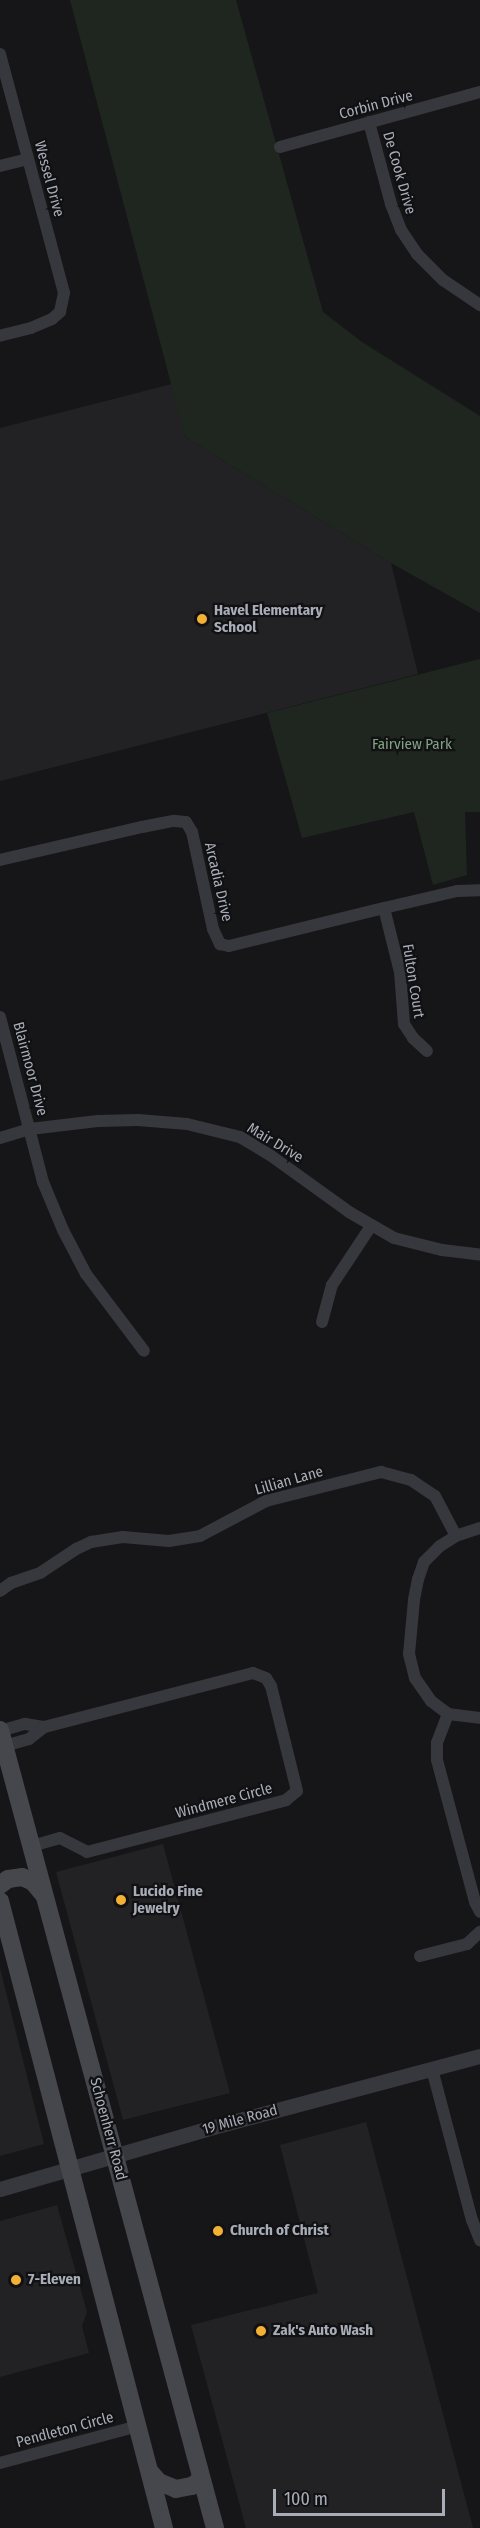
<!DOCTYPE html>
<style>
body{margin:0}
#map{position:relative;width:480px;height:2528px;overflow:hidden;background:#161618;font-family:"Fira Sans Condensed",sans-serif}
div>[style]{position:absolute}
.built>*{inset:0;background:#222225}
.green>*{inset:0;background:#1e261f}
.minor>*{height:12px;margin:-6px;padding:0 6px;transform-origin:6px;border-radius:6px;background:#37383d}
.tertiary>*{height:15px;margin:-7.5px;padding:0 7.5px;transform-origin:7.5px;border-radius:7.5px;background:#37383d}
.secondary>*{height:18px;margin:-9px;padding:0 9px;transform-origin:9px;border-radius:9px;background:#45474d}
.dots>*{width:16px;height:16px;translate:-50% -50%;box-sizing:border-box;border:3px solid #111113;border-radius:50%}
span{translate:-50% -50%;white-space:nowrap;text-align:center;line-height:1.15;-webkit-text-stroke:4.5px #111113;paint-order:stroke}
.street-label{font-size:15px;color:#a8adb8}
.poi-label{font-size:15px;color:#a8adb8;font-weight:700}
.left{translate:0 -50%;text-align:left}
.park-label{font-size:15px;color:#7fa381}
.scale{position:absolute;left:273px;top:2489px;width:172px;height:27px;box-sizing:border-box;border:3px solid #a8adb8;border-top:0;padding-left:8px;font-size:18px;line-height:21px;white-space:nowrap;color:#a8adb8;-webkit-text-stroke:4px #111113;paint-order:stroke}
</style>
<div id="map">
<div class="built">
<div style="clip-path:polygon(172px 384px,185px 437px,391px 563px,418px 674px,0 781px,0 428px)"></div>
<div style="clip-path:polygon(163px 1844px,230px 2093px,123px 2120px,56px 1872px)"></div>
<div style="clip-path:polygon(0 1968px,44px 2144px,0 2156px)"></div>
<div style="clip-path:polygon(366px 2122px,473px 2528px,246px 2528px,191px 2325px,318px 2293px,280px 2145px)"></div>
<div style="clip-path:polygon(57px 2205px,87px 2312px,82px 2326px,89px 2353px,0 2377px,0 2221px)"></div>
</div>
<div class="green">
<div style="clip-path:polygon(70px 0,236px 0,323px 312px,362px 342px,480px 416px,480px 613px,391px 563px,185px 437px)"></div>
<div style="clip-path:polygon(480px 659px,480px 812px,465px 812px,467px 875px,433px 885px,414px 812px,302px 838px,267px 713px)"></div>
</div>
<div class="minor">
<div style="left:0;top:54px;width:247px;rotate:75deg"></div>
<div style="left:64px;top:293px;width:19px;rotate:102deg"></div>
<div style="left:60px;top:312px;width:11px;rotate:139deg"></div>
<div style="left:52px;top:319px;width:23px;rotate:157deg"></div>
<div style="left:31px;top:328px;width:32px;rotate:166deg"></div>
<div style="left:369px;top:122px;width:85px;rotate:75deg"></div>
<div style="left:391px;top:204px;width:28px;rotate:69deg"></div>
<div style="left:401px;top:230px;width:29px;rotate:56deg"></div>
<div style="left:417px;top:254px;width:37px;rotate:45deg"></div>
<div style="left:443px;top:280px;width:45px;rotate:34deg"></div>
<div style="left:280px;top:147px;width:207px;rotate:-15.4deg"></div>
<div style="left:0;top:166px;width:29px;rotate:-14deg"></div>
<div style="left:0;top:860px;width:146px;rotate:-13.1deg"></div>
<div style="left:142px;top:827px;width:33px;rotate:-11deg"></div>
<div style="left:174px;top:821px;width:12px;rotate:5deg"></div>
<div style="left:186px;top:822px;width:12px;rotate:59deg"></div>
<div style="left:192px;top:832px;width:99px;rotate:77.8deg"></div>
<div style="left:213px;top:929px;width:17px;rotate:65deg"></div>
<div style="left:220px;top:944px;width:9px;rotate:13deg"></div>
<div style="left:229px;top:946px;width:160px;rotate:-13.8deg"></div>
<div style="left:384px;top:908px;width:75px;rotate:-13.1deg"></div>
<div style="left:457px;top:891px;width:23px;rotate:-2deg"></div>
<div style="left:384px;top:908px;width:66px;rotate:76deg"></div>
<div style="left:400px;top:972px;width:52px;rotate:85.6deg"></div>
<div style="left:404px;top:1024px;width:17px;rotate:57deg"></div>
<div style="left:413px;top:1038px;width:19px;rotate:43deg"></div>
<div style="left:0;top:1017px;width:171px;rotate:75.4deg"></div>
<div style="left:43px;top:1182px;width:52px;rotate:67.4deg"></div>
<div style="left:63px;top:1230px;width:50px;rotate:62.4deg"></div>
<div style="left:86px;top:1274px;width:96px;rotate:53deg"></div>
<div style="left:0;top:1138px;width:31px;rotate:-17deg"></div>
<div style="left:30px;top:1129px;width:68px;rotate:-6.7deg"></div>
<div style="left:98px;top:1121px;width:40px;rotate:-1.4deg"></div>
<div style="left:138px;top:1120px;width:49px;rotate:4.7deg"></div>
<div style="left:187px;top:1124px;width:55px;rotate:13.8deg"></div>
<div style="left:240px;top:1137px;width:35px;rotate:31deg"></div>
<div style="left:270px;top:1155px;width:97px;rotate:35.8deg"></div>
<div style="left:349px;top:1212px;width:52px;rotate:30deg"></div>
<div style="left:394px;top:1238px;width:49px;rotate:14deg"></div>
<div style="left:442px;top:1250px;width:38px;rotate:7deg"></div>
<div style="left:322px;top:1322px;width:38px;rotate:-75deg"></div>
<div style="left:332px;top:1285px;width:71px;rotate:-56.5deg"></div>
<div style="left:480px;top:1528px;width:25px;rotate:162deg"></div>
<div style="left:456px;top:1536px;width:19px;rotate:148deg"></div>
<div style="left:440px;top:1546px;width:23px;rotate:135deg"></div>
<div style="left:424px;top:1562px;width:18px;rotate:109deg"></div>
<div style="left:418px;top:1579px;width:21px;rotate:101deg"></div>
<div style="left:414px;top:1600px;width:54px;rotate:95.3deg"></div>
<div style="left:409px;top:1654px;width:25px;rotate:76deg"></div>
<div style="left:415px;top:1678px;width:28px;rotate:55deg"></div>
<div style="left:431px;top:1701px;width:21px;rotate:37deg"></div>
<div style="left:448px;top:1714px;width:32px;rotate:7deg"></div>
<div style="left:0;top:1591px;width:14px;rotate:-36deg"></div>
<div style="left:11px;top:1583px;width:31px;rotate:-19deg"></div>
<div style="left:40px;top:1573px;width:43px;rotate:-33.7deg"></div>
<div style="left:76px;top:1549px;width:17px;rotate:-25deg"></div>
<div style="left:91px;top:1542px;width:32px;rotate:-9deg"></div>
<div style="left:123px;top:1537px;width:46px;rotate:5deg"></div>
<div style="left:169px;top:1541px;width:31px;rotate:-9deg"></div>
<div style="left:200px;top:1536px;width:75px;rotate:-27.9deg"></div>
<div style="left:266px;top:1501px;width:119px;rotate:-14.2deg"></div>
<div style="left:381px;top:1472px;width:31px;rotate:15deg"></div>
<div style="left:411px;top:1480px;width:29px;rotate:34deg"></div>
<div style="left:435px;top:1496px;width:45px;rotate:62.3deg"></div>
<div style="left:448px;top:1714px;width:31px;rotate:111deg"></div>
<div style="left:437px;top:1743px;width:17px;rotate:90deg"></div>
<div style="left:437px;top:1760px;width:147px;rotate:75deg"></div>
<div style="left:475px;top:1902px;width:11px;rotate:63deg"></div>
<div style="left:0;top:1731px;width:26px;rotate:-16deg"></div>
<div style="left:25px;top:1724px;width:19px;rotate:9deg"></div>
<div style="left:44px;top:1727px;width:19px;rotate:141deg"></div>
<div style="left:29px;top:1739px;width:25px;rotate:164deg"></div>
<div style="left:32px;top:1846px;width:29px;rotate:-16deg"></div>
<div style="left:60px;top:1838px;width:30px;rotate:27deg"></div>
<div style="left:87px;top:1852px;width:206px;rotate:-14.6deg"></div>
<div style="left:286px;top:1800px;width:14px;rotate:-39deg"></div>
<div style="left:297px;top:1791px;width:108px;rotate:-103.9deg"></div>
<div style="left:271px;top:1686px;width:9px;rotate:-122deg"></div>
<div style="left:266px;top:1678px;width:14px;rotate:-159deg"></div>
<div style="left:253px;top:1673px;width:216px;rotate:165.5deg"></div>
<div style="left:420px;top:1956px;width:49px;rotate:-14.3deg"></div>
<div style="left:467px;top:1944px;width:18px;rotate:-43deg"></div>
<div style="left:432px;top:2069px;width:156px;rotate:75.2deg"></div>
<div style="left:472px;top:2220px;width:22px;rotate:68deg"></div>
<div style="left:0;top:2463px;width:143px;rotate:-15deg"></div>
</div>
<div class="tertiary">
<div style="left:0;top:2189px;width:222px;rotate:-16.2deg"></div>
<div style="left:213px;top:2127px;width:276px;rotate:-14.9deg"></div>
</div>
<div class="secondary">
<div style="left:0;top:1730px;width:826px;rotate:74.92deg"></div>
<div style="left:0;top:1885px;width:10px;rotate:-37deg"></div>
<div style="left:8px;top:1879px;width:14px;rotate:-8deg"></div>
<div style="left:22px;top:1877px;width:12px;rotate:24deg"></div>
<div style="left:33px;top:1882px;width:17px;rotate:50deg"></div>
<div style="left:0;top:1901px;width:648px;rotate:75.34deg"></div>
<div style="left:150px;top:2472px;width:13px;rotate:48deg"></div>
<div style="left:159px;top:2482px;width:18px;rotate:22deg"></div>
<div style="left:176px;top:2489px;width:16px;rotate:-11deg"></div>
<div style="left:192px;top:2486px;width:11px;rotate:-38deg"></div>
</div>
<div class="dots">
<div style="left:202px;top:619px;background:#f2b134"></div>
<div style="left:121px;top:1900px;background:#f2b134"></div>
<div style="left:218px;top:2231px;background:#f2b134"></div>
<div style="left:16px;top:2280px;background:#f2b134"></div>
<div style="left:261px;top:2331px;background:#f2b134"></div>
</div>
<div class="street-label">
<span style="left:376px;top:105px;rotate:-15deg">Corbin Drive</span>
<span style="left:399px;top:173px;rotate:74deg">De Cook Drive</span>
<span style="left:49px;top:179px;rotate:75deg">Wessel Drive</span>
<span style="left:218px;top:882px;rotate:77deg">Arcadia Drive</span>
<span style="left:413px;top:981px;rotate:81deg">Fulton Court</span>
<span style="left:30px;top:1069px;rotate:75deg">Blairmoor Drive</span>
<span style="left:275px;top:1143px;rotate:31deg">Mair Drive</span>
<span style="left:289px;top:1481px;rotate:-16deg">Lillian Lane</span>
<span style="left:224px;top:1801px;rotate:-15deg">Windmere Circle</span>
<span style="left:240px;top:2120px;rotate:-15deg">19 Mile Road</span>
<span style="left:108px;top:2129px;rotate:75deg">Schoenherr Road</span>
<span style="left:65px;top:2430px;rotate:-15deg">Pendleton Circle</span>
</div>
<div class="poi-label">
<span class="left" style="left:214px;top:619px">Havel Elementary<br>School</span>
<span class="left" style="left:133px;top:1900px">Lucido Fine<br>Jewelry</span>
<span class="left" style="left:230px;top:2231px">Church of Christ</span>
<span class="left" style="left:28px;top:2280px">7-Eleven</span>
<span class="left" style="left:273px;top:2331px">Zak's Auto Wash</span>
</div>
<div class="park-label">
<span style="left:412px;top:745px">Fairview Park</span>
</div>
<div class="scale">100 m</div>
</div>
